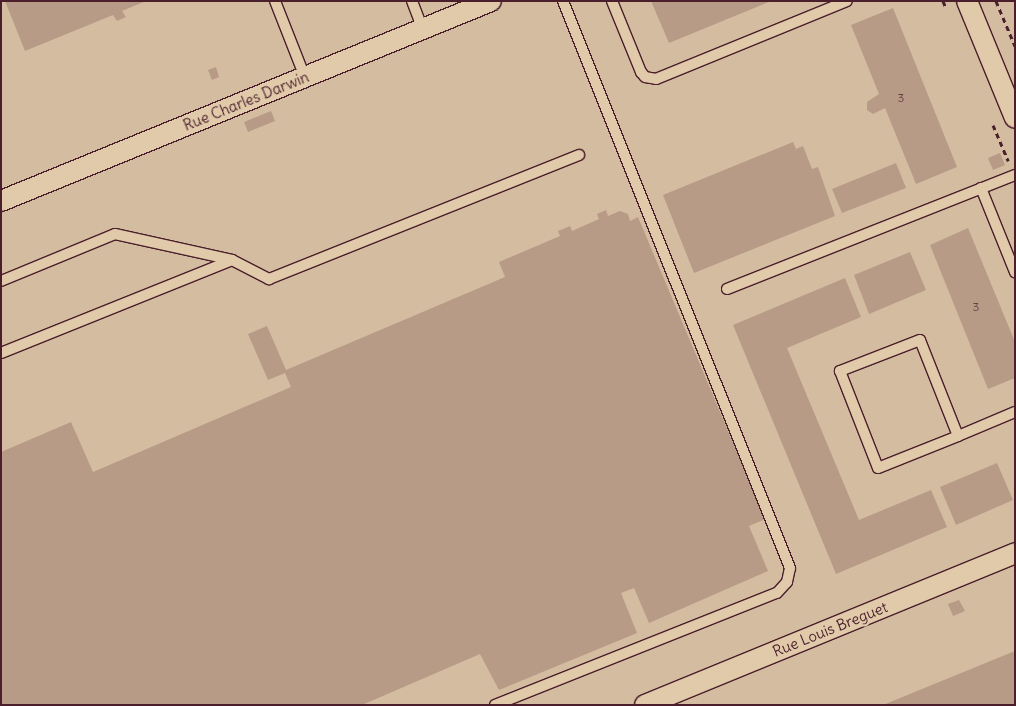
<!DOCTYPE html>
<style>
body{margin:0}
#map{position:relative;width:1016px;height:706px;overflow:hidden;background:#e1caaa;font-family:Delius,sans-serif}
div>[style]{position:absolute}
.built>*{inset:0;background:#d4bca0}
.building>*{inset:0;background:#b79b87}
.path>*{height:3px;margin-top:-1.5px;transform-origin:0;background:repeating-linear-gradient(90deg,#4a1f2b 0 5px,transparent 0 9px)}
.roads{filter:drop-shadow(1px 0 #4a1f2b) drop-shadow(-1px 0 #4a1f2b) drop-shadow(0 1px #4a1f2b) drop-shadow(0 -1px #4a1f2b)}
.service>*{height:10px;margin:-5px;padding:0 5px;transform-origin:5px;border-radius:5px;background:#e1caaa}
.minor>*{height:20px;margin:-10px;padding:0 10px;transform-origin:10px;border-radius:10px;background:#e1caaa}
span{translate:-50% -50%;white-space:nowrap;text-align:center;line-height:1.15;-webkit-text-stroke:4.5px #e1caaa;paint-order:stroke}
.number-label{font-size:12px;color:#653e42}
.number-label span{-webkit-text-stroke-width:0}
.street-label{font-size:15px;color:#4a1f2b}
.frame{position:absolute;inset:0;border:2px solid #4a1f2b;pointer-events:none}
</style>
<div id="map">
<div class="built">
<div style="clip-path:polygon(1px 1px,1015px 1px,1015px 705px,1px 705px)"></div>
</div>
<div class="building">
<div style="clip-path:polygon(5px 1px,146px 1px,122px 11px,126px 17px,117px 21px,113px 15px,25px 51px)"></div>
<div style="clip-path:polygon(651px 1px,771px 1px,669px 43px)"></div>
<div style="clip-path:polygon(893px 8px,957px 167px,916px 184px,885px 108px,873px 114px,867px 110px,867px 102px,879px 94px,851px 25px)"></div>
<div style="clip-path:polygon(216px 67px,219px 77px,212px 80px,208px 70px)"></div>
<div style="clip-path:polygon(271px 111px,275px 121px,248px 132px,244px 122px)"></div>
<div style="clip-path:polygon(793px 142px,796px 149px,803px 146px,812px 169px,818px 167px,835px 216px,694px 273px,663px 195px)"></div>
<div style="clip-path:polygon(1000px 153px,1005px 165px,993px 170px,988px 158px)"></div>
<div style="clip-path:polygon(896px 163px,906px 188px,842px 213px,832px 189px)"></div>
<div style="clip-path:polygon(606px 210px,608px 216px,620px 211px,628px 214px,630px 221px,638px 217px,765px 519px,749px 526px,768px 571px,649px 623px,634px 588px,621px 593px,637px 633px,499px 690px,480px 654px,362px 705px,1px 705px,1px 452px,71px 422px,93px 472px,291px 387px,285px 373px,268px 380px,248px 334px,267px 326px,286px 370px,505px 277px,499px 262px,560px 236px,558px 231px,570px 226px,572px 231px,599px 219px,597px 214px)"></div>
<div style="clip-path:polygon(968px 228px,1015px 342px,1015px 378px,988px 389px,930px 245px)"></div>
<div style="clip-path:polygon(910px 252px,926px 290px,869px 314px,854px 275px)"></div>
<div style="clip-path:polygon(845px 278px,861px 317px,787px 348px,859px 520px,931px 490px,947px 527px,836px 574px,733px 325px)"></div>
<div style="clip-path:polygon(997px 463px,1013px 500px,956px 525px,940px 487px)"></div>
<div style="clip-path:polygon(959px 600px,965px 611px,953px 616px,948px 604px)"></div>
<div style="clip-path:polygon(1015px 651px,1015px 705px,883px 705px,966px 671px)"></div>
</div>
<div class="path">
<div style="left:943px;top:1px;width:8px;rotate:67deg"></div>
<div style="left:996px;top:1px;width:49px;rotate:67.1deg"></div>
<div style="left:993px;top:125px;width:39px;rotate:67deg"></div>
</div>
<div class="roads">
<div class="service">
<div style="left:275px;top:1px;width:82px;rotate:68.5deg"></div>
<div style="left:412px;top:1px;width:30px;rotate:69deg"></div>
<div style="left:612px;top:1px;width:77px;rotate:67.8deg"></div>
<div style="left:641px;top:72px;width:6px;rotate:51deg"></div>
<div style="left:645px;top:77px;width:11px;rotate:10deg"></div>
<div style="left:656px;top:79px;width:206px;rotate:-22.2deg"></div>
<div style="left:981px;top:188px;width:91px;rotate:68deg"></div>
<div style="left:1px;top:281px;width:123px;rotate:-22.4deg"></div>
<div style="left:115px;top:234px;width:120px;rotate:12.5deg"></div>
<div style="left:727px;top:289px;width:310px;rotate:-21.6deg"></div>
<div style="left:1px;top:353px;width:249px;rotate:-21.9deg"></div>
<div style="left:232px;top:260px;width:42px;rotate:27.2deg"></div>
<div style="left:269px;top:279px;width:334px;rotate:-21.8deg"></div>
<div style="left:958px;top:436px;width:103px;rotate:-111.6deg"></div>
<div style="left:920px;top:340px;width:86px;rotate:158.8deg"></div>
<div style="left:840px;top:371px;width:104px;rotate:68.6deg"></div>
<div style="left:878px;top:468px;width:86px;rotate:-21.8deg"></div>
<div style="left:958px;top:436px;width:62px;rotate:-22.8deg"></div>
<div style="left:495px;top:705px;width:303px;rotate:-21.7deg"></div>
<div style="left:777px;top:593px;width:15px;rotate:-48deg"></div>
<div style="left:787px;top:582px;width:14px;rotate:-78deg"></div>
<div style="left:790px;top:568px;width:611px;rotate:-111.82deg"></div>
</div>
<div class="minor">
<div style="left:967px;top:1px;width:126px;rotate:67.7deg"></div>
<div style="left:1px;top:201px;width:529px;rotate:-22.2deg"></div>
<div style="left:645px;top:705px;width:400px;rotate:-22.3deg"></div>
</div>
</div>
<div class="number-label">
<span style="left:901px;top:98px">3</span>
<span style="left:976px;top:307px">3</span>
</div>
<div class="street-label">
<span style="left:246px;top:101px;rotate:-22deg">Rue Charles Darwin</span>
<span style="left:830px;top:629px;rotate:-22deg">Rue Louis Breguet</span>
</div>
<div class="frame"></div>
</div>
